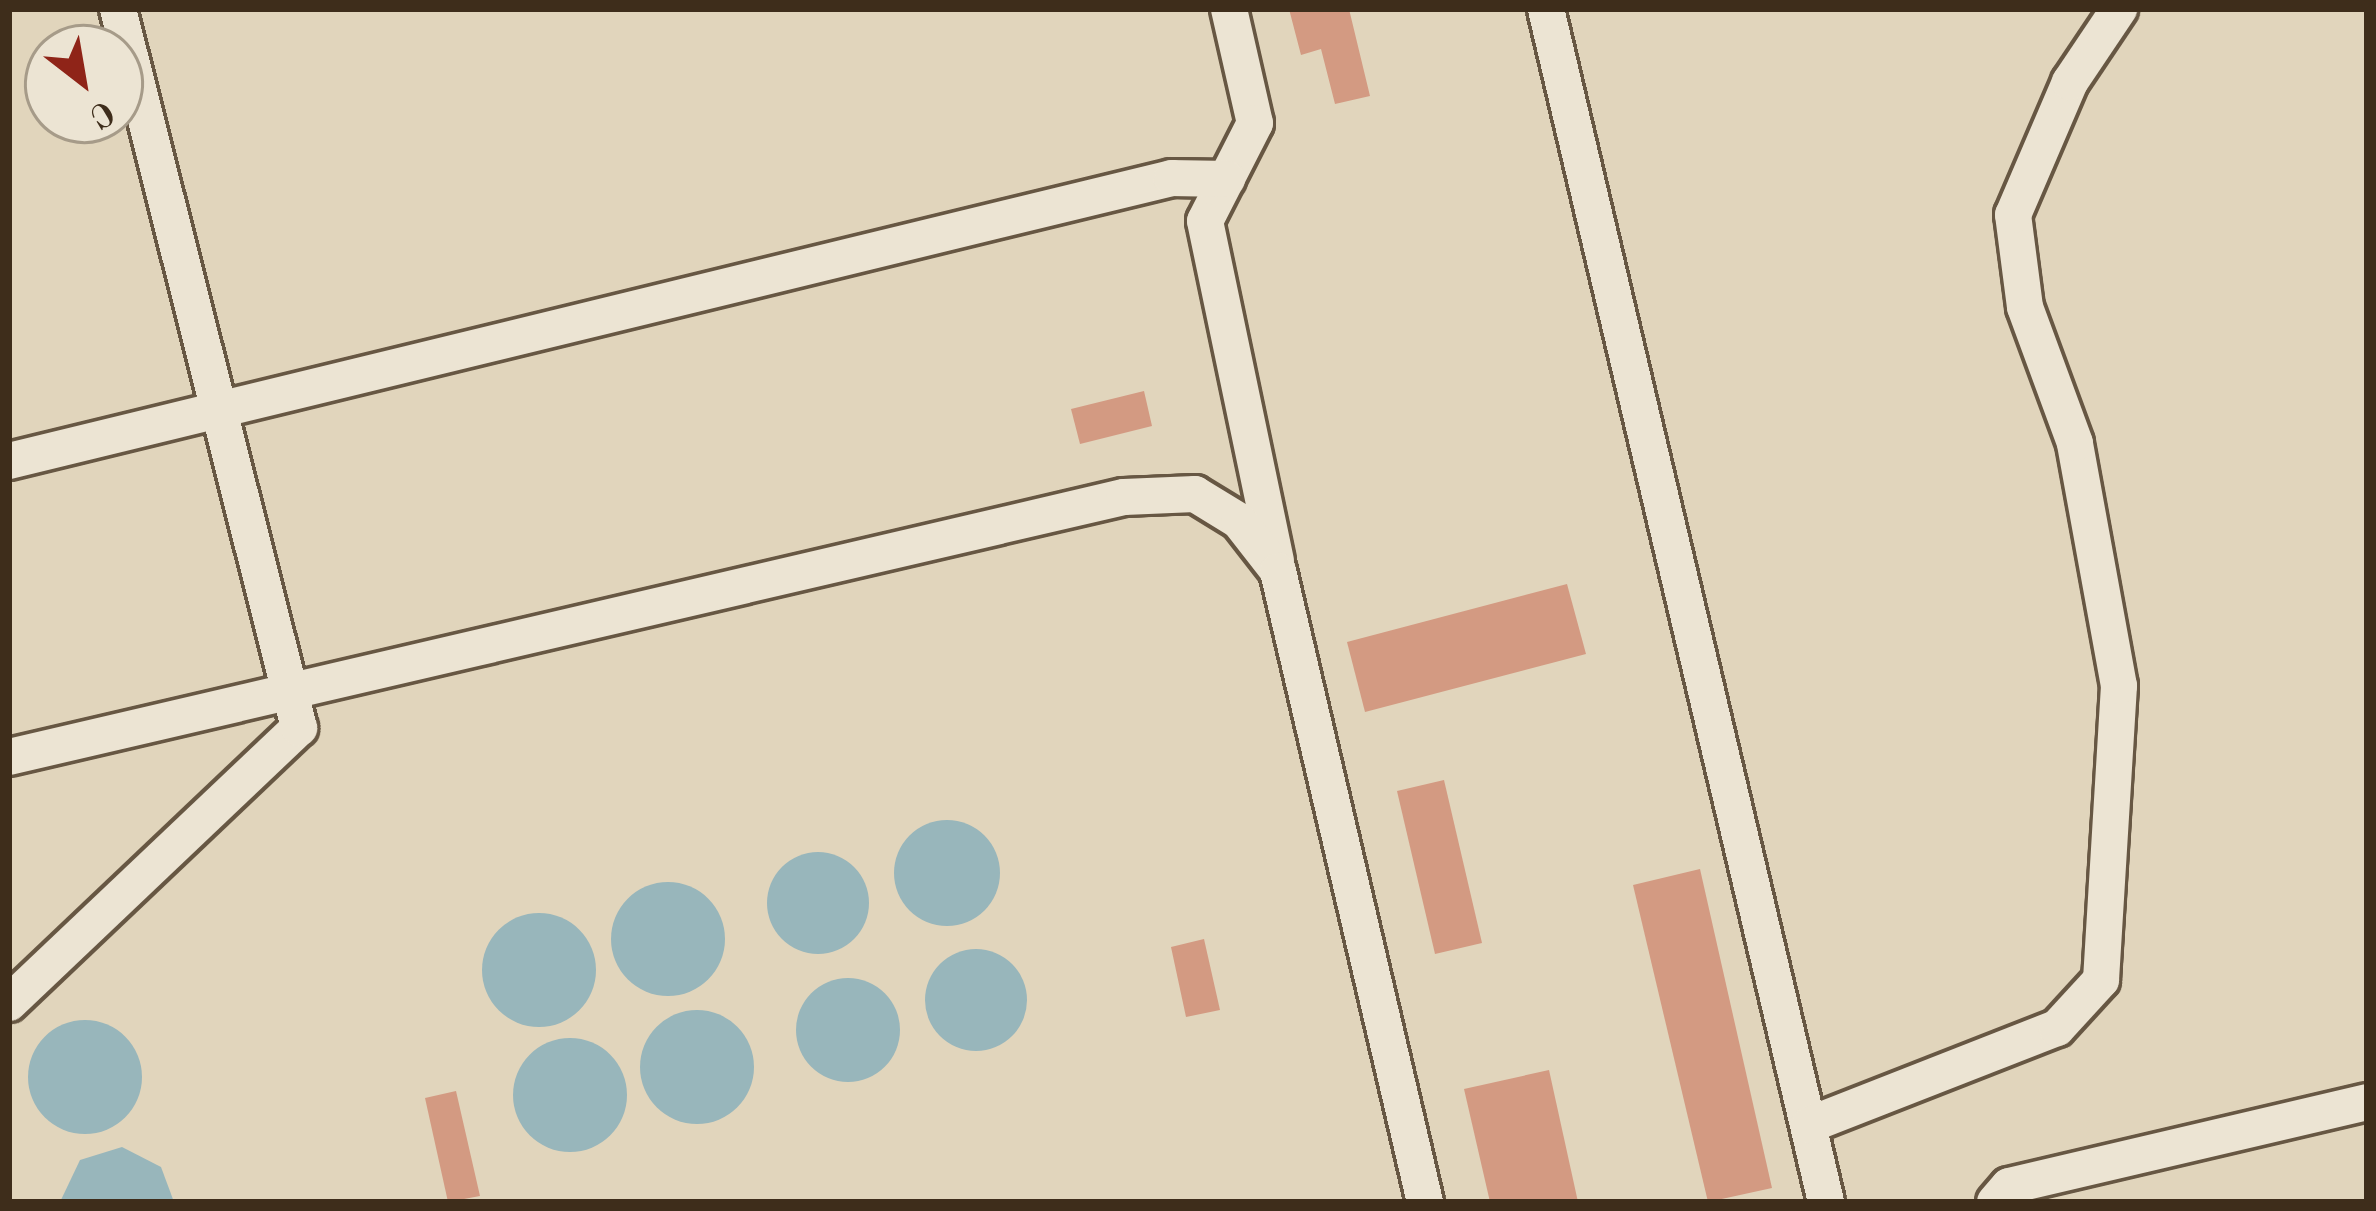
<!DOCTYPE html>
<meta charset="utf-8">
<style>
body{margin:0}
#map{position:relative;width:2376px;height:1211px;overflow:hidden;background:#e1d5bc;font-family:"Old Standard TT",serif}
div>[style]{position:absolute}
.water>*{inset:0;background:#98b6bb}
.round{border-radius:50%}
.building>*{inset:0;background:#d39a82}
.roads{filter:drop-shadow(3px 0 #675743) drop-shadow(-3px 0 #675743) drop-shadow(0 3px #675743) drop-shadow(0 -3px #675743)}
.minor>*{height:36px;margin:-18px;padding:0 18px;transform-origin:18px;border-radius:18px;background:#ece4d3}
span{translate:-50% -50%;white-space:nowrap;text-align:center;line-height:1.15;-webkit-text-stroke:9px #ece4d3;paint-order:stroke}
.frame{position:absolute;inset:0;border:12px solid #3e2d1b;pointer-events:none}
.north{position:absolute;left:24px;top:24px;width:120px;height:120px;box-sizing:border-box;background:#ece4d3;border:3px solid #a69b89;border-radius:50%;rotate:149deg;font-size:33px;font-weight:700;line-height:48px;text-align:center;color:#3e2d1b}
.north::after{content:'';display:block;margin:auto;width:42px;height:54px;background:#8f2418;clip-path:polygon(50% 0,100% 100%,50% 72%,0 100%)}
</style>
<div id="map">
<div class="water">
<div class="round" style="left:894px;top:820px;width:106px;height:106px"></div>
<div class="round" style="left:767px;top:852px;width:102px;height:102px"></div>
<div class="round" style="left:611px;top:882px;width:114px;height:114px"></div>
<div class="round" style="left:482px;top:913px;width:114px;height:114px"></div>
<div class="round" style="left:925px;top:949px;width:102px;height:102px"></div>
<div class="round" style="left:796px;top:978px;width:104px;height:104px"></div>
<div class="round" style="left:640px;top:1010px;width:114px;height:114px"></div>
<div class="round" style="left:28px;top:1020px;width:114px;height:114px"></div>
<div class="round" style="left:513px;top:1038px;width:114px;height:114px"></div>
<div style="clip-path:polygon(122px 1147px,161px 1167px,174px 1202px,60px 1202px,80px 1160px)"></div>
</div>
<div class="building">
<div style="clip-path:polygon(1289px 9px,1349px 9px,1370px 96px,1335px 104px,1321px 49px,1301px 55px)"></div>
<div style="clip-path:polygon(1144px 391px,1152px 426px,1080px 444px,1071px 409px)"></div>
<div style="clip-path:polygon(1567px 584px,1586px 654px,1365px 712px,1347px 642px)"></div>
<div style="clip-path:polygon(1444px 780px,1482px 943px,1435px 954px,1397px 791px)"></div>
<div style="clip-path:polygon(1700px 869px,1772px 1188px,1708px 1202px,1633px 885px)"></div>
<div style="clip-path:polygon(1204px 939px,1220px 1010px,1186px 1017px,1171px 947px)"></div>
<div style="clip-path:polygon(1549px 1070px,1578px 1202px,1490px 1202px,1464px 1089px)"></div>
<div style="clip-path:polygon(456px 1091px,480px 1196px,448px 1202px,425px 1098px)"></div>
</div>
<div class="roads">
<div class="minor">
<div style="left:1229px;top:9px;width:117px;rotate:77.2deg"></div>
<div style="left:1255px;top:123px;width:110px;rotate:117deg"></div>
<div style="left:1205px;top:221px;width:347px;rotate:78.2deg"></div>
<div style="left:1546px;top:9px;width:1225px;rotate:76.79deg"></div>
<div style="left:9px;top:461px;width:1197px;rotate:-13.68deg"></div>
<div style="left:1172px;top:178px;width:55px;rotate:1deg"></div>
<div style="left:9px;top:757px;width:1145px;rotate:-13.13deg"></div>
<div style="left:1124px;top:497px;width:71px;rotate:-2.4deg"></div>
<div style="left:1195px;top:494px;width:52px;rotate:31.5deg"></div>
<div style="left:1239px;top:521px;width:63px;rotate:52deg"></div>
<div style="left:1278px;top:571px;width:648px;rotate:76.89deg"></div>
<div style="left:9px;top:1003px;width:400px;rotate:-43.5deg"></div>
<div style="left:299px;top:728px;width:741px;rotate:-104.13deg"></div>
<div style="left:1809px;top:1125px;width:266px;rotate:-21.4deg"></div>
<div style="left:2057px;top:1028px;width:65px;rotate:-47.5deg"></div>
<div style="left:2101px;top:980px;width:295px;rotate:-86.5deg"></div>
<div style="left:2119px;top:686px;width:247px;rotate:-100.3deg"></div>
<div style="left:2075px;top:443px;width:145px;rotate:-110.2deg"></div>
<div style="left:2025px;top:307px;width:93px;rotate:-97.4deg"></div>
<div style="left:2013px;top:215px;width:145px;rotate:-66.8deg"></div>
<div style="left:2070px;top:82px;width:88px;rotate:-56.1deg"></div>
<div style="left:1995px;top:1202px;width:21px;rotate:-49deg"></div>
<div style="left:2009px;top:1186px;width:368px;rotate:-13.2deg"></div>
</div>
</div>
<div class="frame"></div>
<div class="north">С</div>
</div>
